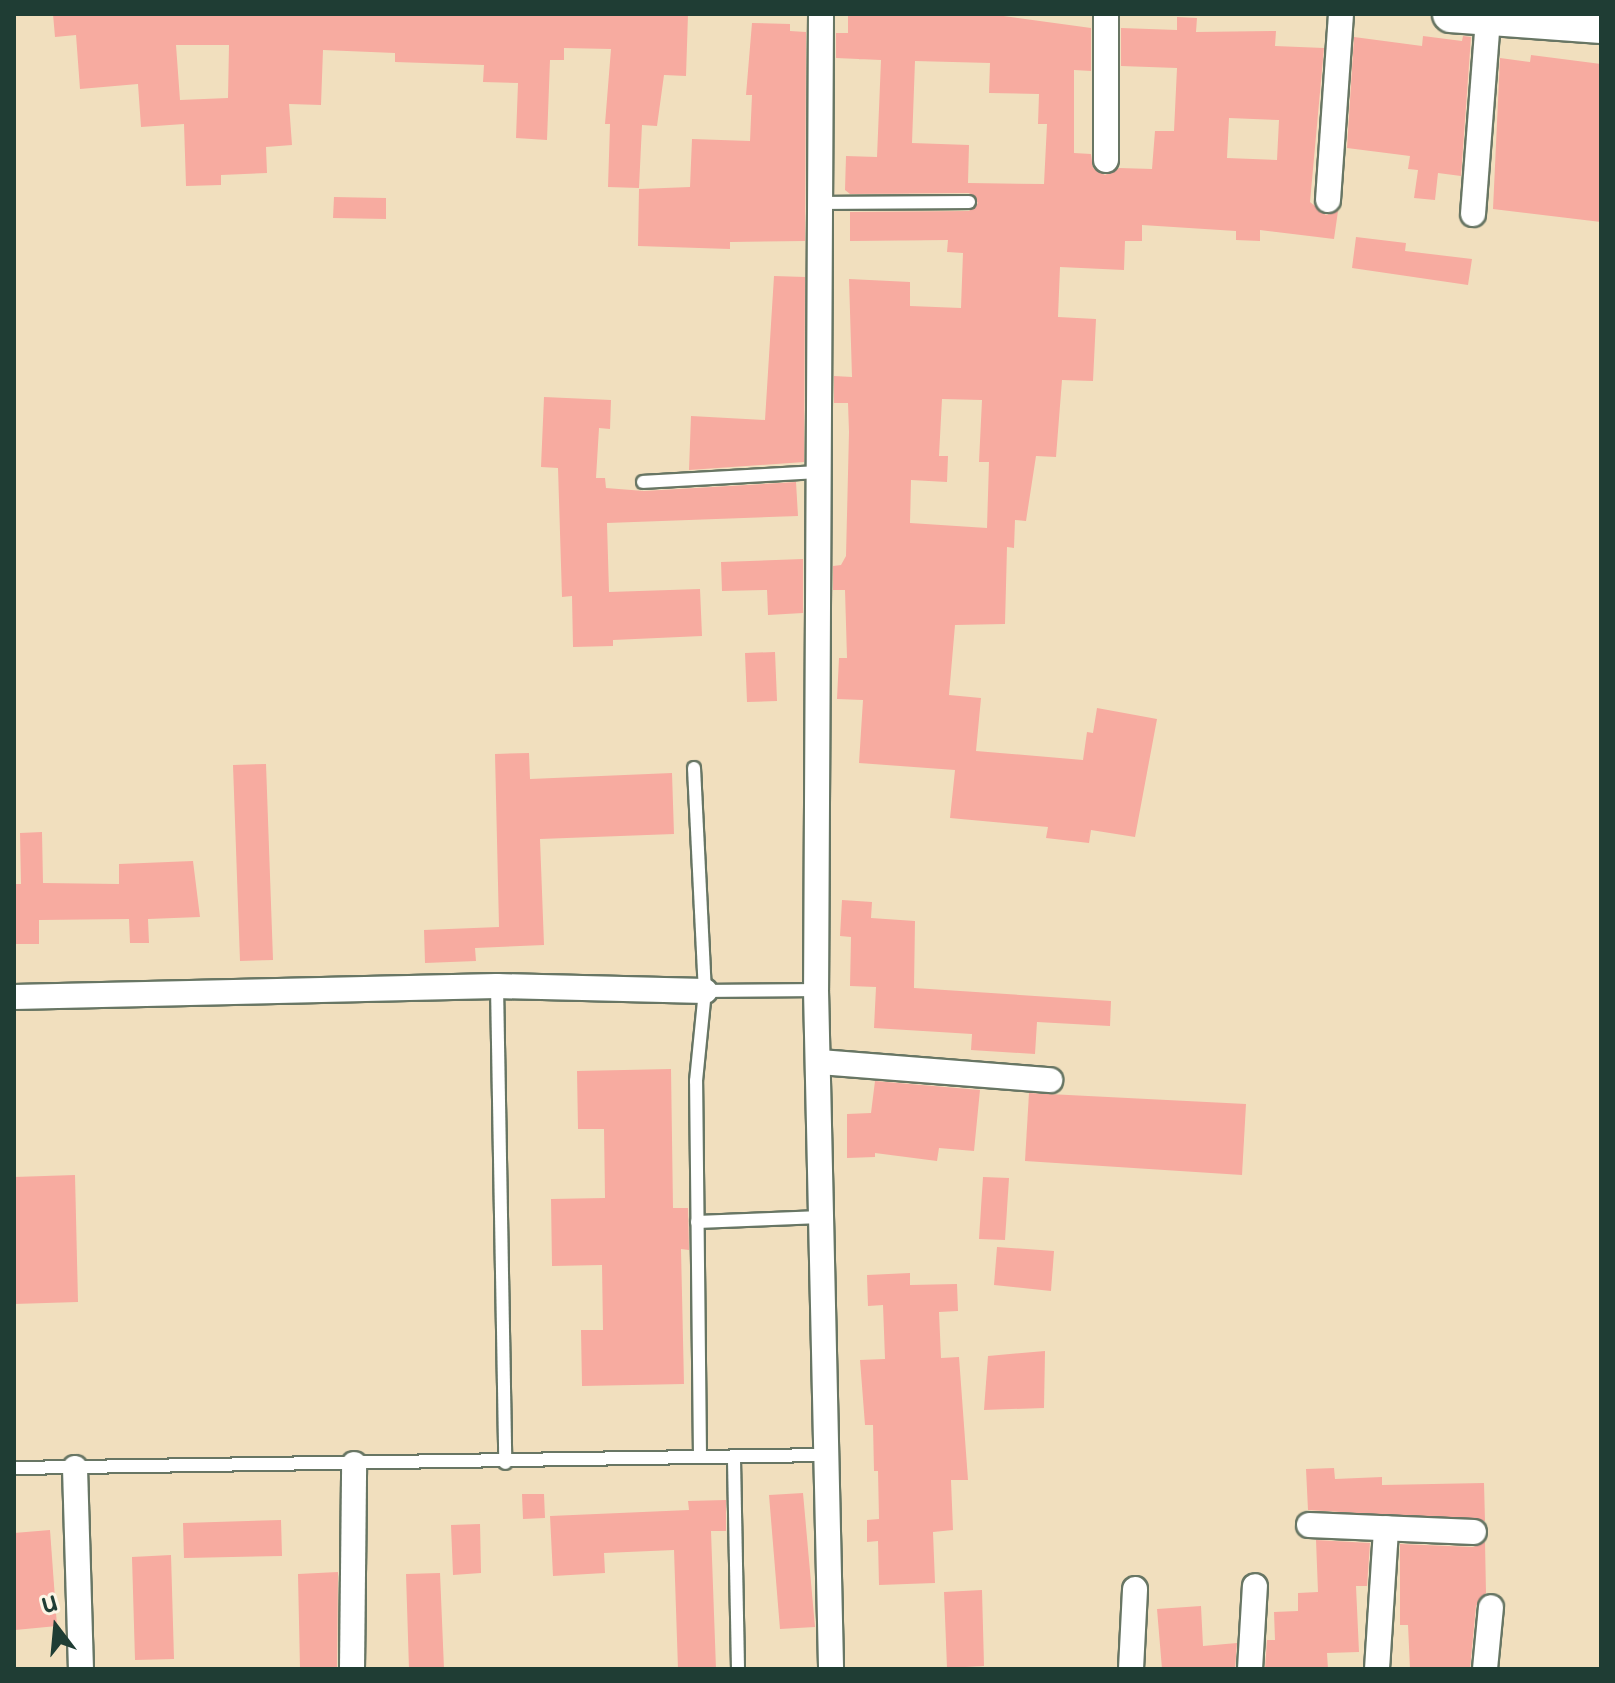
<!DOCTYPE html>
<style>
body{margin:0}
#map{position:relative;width:1615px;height:1683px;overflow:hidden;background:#f1dfbe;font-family:Mali,sans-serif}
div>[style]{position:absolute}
.building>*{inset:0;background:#f7aba0}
.roads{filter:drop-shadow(2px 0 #687664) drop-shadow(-2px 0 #687664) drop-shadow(0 2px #687664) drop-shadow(0 -2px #687664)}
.service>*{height:12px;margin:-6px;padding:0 6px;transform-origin:6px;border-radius:6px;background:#fff}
.minor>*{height:24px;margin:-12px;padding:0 12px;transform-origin:12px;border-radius:12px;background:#fff}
.secondary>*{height:36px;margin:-18px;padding:0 18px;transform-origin:18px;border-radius:18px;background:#fff}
span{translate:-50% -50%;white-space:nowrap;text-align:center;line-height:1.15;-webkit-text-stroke:7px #fcf5e5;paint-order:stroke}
.frame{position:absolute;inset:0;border:16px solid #1f3d34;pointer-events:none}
.north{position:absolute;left:16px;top:1587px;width:80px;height:80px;-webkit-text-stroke:6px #fcf5e5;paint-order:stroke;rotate:344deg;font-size:22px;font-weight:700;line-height:32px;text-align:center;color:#1f3d34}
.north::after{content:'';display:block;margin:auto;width:28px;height:36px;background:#1f3d34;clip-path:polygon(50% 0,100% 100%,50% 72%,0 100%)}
</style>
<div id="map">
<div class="building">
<div style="clip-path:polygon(evenodd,53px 14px,688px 14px,686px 76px,664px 75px,657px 126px,642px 125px,639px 188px,608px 187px,610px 124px,605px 124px,611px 49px,564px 48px,564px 60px,550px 60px,547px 140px,516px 138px,518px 83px,483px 82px,484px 65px,395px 62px,395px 53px,323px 50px,321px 105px,289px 104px,292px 145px,266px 147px,267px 173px,221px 175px,221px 185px,186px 186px,184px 124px,141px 127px,138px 84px,80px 89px,76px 35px,55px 37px,53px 14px,176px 45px,229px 45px,228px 98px,180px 100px,176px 45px)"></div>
<div style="clip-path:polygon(evenodd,848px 14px,989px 14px,1091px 28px,1091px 71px,1074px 70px,1074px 153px,1091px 154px,1093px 168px,1105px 175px,1119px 168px,1152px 169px,1155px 131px,1174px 131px,1177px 68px,1121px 66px,1121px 28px,1177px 30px,1177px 17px,1197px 18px,1196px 32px,1276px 31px,1275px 46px,1324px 48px,1310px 202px,1326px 215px,1338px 211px,1334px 239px,1260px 230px,1260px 241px,1236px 240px,1236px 231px,1142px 225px,1142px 241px,1125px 241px,1124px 270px,1060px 267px,1058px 317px,1096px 319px,1093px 381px,1062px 380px,1056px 457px,1036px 456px,1026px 521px,1015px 520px,1014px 548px,1007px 547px,1005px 624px,955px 625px,949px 695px,981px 698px,976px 751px,1083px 760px,1087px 732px,1093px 733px,1097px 708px,1157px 719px,1135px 837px,1091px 830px,1089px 843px,1046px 838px,1048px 827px,950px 818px,955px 770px,859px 763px,863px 700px,837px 699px,839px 658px,847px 658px,845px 590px,833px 590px,833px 566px,841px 565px,846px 556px,849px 432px,848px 403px,834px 403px,834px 376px,852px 377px,849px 279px,910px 282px,910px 306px,961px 308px,963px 253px,947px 252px,948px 240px,850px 241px,850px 212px,969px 211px,978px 203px,969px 193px,850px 194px,845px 190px,846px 156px,877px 157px,881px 60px,836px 58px,836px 33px,848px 33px,848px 14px,915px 61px,990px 63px,989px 93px,1039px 94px,1038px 124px,1047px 124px,1044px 184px,968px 183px,969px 145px,912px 143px,915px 61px,848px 14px,1229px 118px,1279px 120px,1277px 160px,1227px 158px,1229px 118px,848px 14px,942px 399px,982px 400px,979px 462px,989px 462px,987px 528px,910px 523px,911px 480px,947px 482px,948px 456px,939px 456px,942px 399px)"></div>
<div style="clip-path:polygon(752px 23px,790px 24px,790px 31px,806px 32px,805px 241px,730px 242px,730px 249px,638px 246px,639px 189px,690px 187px,692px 139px,750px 141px,752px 95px,746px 95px)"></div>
<div style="clip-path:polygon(1423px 36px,1462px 41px,1463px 36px,1471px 37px,1461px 176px,1438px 173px,1435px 200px,1414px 198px,1418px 170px,1408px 169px,1410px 156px,1347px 148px,1354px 37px,1422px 46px)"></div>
<div style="clip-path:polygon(1531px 55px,1601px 64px,1601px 222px,1493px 209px,1500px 58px,1530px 62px)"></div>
<div style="clip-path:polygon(334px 197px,386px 198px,386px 219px,333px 218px)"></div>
<div style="clip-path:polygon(1356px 237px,1406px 243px,1405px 251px,1472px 259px,1468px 285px,1352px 268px)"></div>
<div style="clip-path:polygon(774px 276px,805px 277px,804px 462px,689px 470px,691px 416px,765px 420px)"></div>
<div style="clip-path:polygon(544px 397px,611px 400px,610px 429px,599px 428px,596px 478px,605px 478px,606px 488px,644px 491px,796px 482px,798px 516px,607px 523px,609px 592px,700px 589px,702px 636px,613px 640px,613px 646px,573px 647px,572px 596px,562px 597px,558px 468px,541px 467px)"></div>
<div style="clip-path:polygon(803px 559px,803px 613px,768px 615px,767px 590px,722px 591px,721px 562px)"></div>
<div style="clip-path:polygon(775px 652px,777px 701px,747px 702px,745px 653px)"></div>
<div style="clip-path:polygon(529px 753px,530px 779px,672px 773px,674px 834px,540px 839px,544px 945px,475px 948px,476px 961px,425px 963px,424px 930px,499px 927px,495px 754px)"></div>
<div style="clip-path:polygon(266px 764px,273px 960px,240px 961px,233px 765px)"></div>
<div style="clip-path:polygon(42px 832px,43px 883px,119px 884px,119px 864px,193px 861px,200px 917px,148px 919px,149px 943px,130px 943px,129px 919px,39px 920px,39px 944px,14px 944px,14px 884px,21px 884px,20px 833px)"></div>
<div style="clip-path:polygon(842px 900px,872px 902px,871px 918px,915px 921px,914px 988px,1111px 1001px,1110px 1026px,1037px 1022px,1035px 1054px,971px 1050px,972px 1034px,874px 1028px,876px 987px,850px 986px,851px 937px,840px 936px)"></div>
<div style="clip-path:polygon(671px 1069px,673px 1208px,688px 1208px,689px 1250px,681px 1249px,684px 1384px,582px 1386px,581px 1330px,603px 1330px,602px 1265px,552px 1266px,551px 1199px,605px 1198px,604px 1129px,578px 1129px,577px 1071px)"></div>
<div style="clip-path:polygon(875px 1081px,980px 1090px,974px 1151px,939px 1148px,937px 1161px,875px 1153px,875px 1157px,847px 1158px,847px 1114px,871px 1113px)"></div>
<div style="clip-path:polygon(1029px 1093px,1246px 1104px,1242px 1175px,1025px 1161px)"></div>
<div style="clip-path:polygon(75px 1175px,78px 1302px,14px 1304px,14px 1177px)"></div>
<div style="clip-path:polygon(983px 1177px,1009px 1178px,1005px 1240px,979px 1239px)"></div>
<div style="clip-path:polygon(997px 1247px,1054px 1251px,1051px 1291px,994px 1285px)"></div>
<div style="clip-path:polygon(910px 1273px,910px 1285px,957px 1284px,958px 1311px,939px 1312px,941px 1358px,959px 1357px,968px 1480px,951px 1480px,953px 1530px,933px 1532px,935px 1583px,879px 1585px,878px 1541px,867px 1542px,867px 1520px,879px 1519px,878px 1471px,874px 1471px,873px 1425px,865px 1425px,860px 1360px,885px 1359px,883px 1305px,868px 1306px,867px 1275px)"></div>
<div style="clip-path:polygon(1045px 1351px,1044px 1408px,984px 1410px,988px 1356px)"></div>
<div style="clip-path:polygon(1334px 1468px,1335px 1479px,1382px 1477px,1382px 1485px,1484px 1483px,1485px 1521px,1308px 1510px,1306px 1469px)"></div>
<div style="clip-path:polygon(803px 1493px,815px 1627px,780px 1629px,769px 1495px)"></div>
<div style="clip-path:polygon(522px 1494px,544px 1494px,545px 1518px,523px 1519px)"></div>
<div style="clip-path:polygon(726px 1500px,726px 1531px,711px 1531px,716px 1669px,678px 1669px,674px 1550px,604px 1553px,605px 1573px,553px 1576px,550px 1516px,689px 1510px,688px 1501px)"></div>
<div style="clip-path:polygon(281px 1520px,282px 1556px,184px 1558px,183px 1523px)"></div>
<div style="clip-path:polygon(480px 1524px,481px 1573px,453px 1575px,451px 1525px)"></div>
<div style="clip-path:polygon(50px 1530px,57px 1626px,15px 1630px,14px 1533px)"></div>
<div style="clip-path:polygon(1316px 1540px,1370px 1543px,1367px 1586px,1356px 1586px,1359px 1652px,1327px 1653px,1328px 1669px,1265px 1669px,1267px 1640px,1275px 1640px,1274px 1612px,1298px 1611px,1298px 1593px,1318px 1592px)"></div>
<div style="clip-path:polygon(1485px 1542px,1486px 1593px,1476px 1606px,1470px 1669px,1410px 1669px,1408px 1625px,1400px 1625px,1400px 1544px,1473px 1547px)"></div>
<div style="clip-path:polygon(171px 1555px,174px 1659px,135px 1660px,132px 1557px)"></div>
<div style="clip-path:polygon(338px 1572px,337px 1669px,300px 1669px,298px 1574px)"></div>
<div style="clip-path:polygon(440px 1573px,444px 1669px,409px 1669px,406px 1574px)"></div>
<div style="clip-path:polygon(982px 1590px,984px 1666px,947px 1668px,944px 1592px)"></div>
<div style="clip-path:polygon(1201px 1606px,1203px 1646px,1237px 1643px,1235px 1669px,1162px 1669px,1157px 1609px)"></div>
</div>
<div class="roads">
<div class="service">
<div style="left:820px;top:203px;width:149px;rotate:-0.4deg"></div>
<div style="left:643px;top:482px;width:174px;rotate:-3.3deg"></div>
<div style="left:694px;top:768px;width:223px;rotate:87.2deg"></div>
<div style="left:705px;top:991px;width:111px;rotate:-0.5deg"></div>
<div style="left:497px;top:986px;width:477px;rotate:89deg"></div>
<div style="left:697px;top:1222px;width:124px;rotate:-2.3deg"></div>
<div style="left:700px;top:1456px;width:375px;rotate:-90.6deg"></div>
<div style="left:696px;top:1081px;width:90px;rotate:-84.3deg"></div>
<div style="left:734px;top:1460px;width:209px;rotate:88.9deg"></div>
<div style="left:14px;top:1468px;width:812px;rotate:-0.92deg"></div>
</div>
<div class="minor">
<div style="left:821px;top:14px;width:976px;rotate:90.29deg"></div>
<div style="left:816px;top:990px;width:679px;rotate:88.73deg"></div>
<div style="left:1106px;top:14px;width:146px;rotate:90deg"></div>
<div style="left:1328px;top:200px;width:186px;rotate:-86deg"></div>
<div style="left:1473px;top:214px;width:198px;rotate:-85.6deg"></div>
<div style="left:14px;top:997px;width:483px;rotate:-1.3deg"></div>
<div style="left:497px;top:986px;width:208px;rotate:1.4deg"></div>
<div style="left:819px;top:1062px;width:232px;rotate:4.5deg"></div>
<div style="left:75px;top:1468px;width:201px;rotate:88.3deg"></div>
<div style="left:1309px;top:1525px;width:165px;rotate:2.4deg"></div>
<div style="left:352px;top:1669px;width:205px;rotate:-89.4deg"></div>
<div style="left:1131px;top:1669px;width:80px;rotate:-87.1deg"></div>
<div style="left:1250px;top:1669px;width:83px;rotate:-86.6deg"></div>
<div style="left:1377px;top:1669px;width:141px;rotate:-86.3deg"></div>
<div style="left:1485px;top:1669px;width:62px;rotate:-84.5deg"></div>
</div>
<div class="secondary">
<div style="left:1451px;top:14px;width:150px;rotate:4.2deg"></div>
</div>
</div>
<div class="frame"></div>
<div class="north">U</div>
</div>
